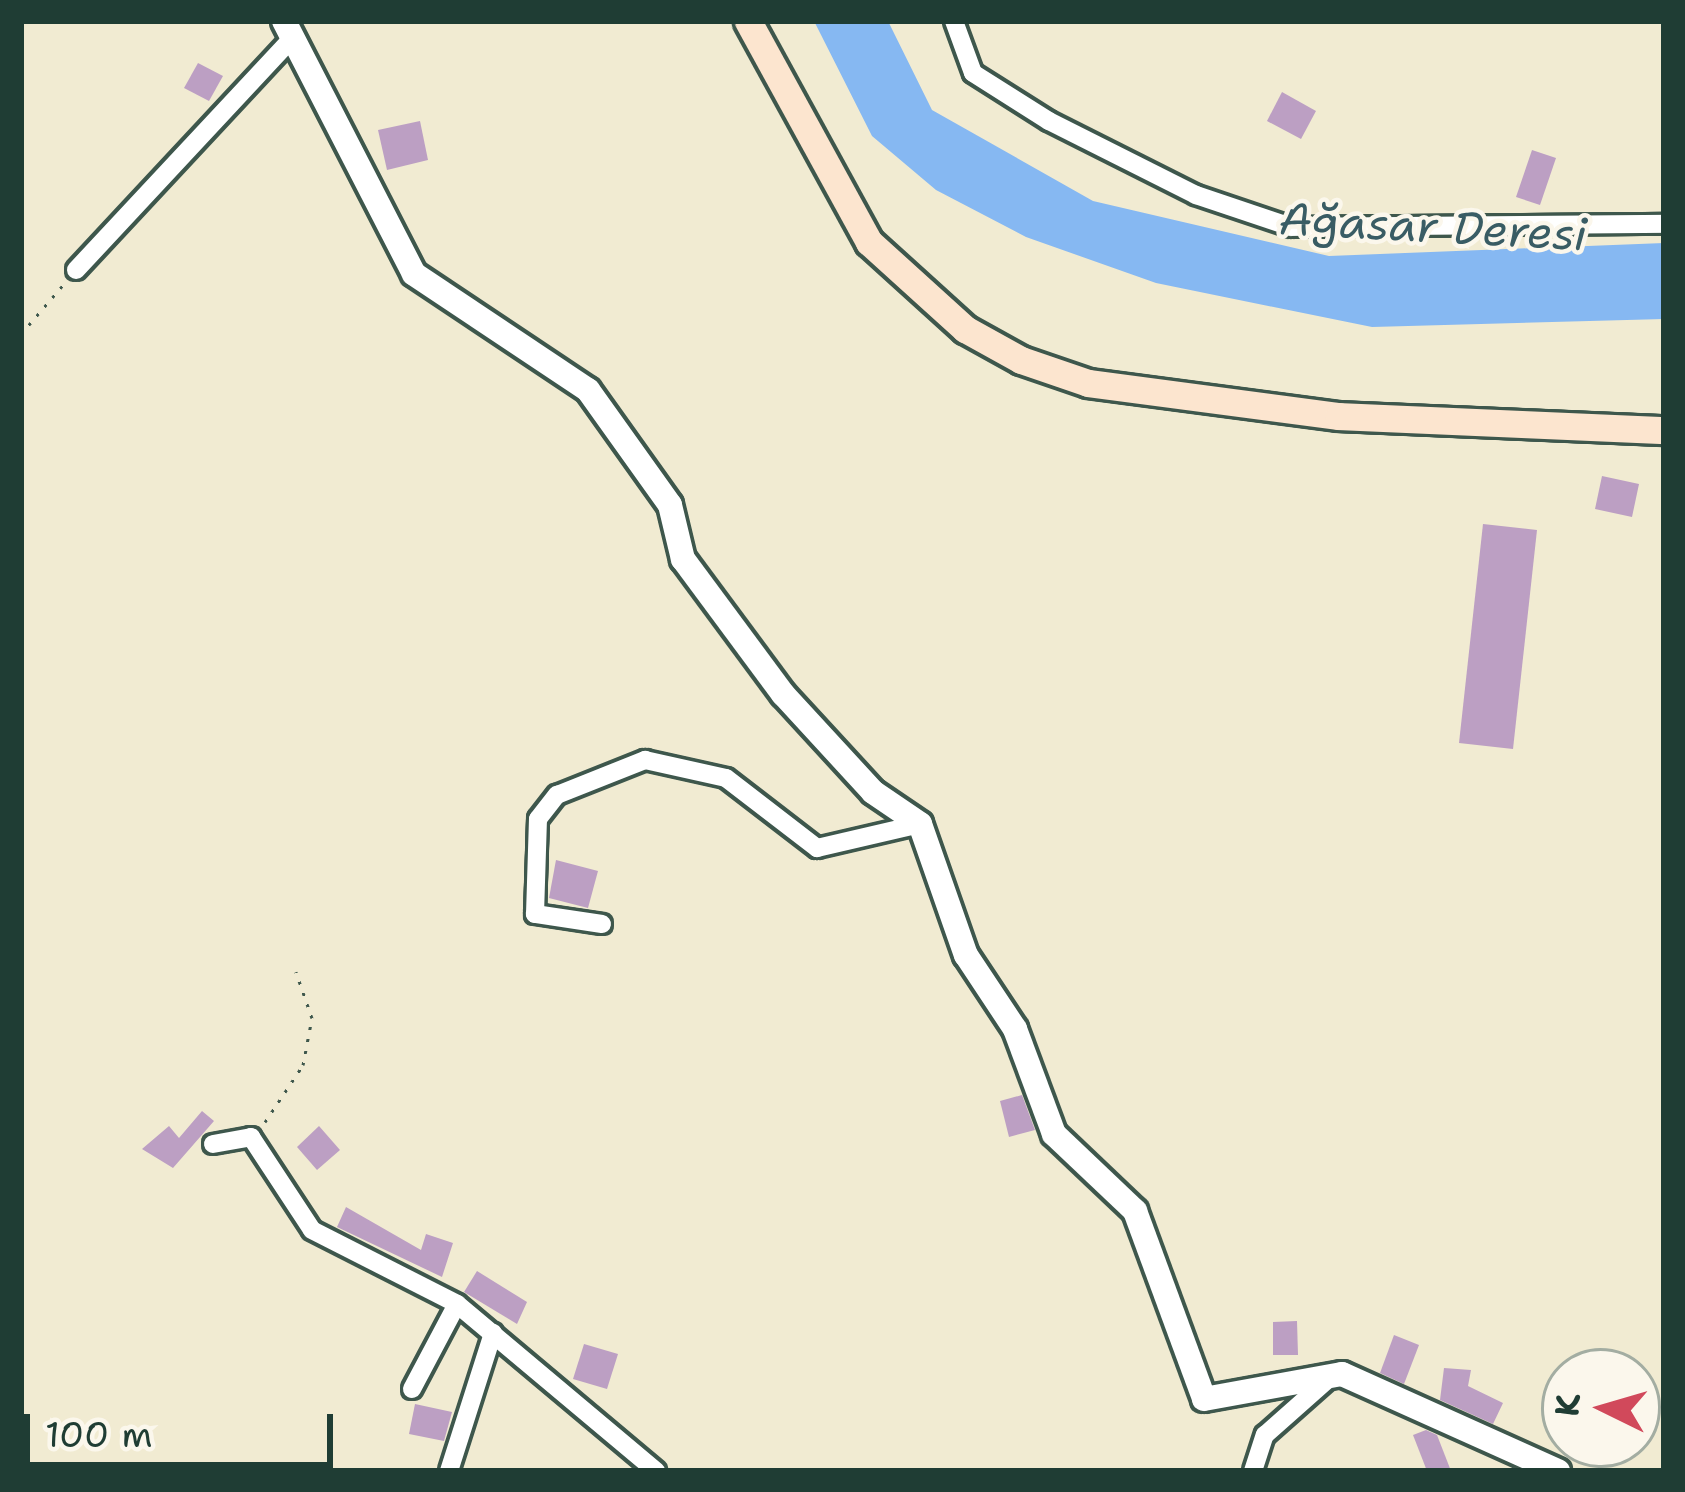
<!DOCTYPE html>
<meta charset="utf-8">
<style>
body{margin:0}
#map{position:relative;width:1685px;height:1492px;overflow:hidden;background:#f1ebd2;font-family:"Shantell Sans",sans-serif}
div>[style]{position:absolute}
.water>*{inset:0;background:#86b8f2}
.building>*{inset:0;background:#bc9fc3}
.path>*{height:3px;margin-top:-1.5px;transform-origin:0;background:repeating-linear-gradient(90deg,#3e574c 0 3px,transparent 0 12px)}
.roads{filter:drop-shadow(3px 0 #3e574c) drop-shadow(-3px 0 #3e574c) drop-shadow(0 3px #3e574c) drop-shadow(0 -3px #3e574c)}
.minor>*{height:18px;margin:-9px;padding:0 9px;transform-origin:9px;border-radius:9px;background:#fff}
.tertiary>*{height:24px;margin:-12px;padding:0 12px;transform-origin:12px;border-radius:12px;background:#fff}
.secondary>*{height:27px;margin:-13.5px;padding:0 13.5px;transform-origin:13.5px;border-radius:13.5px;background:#fce5cf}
span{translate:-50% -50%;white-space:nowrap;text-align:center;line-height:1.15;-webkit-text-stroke:9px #fbf7ec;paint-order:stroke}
.water-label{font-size:45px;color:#395c64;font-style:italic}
.frame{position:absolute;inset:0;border:24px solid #1f3d34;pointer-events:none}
.north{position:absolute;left:1541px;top:1348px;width:120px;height:120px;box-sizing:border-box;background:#fbf7ec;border:3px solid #a3ada2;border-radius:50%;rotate:275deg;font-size:33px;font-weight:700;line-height:48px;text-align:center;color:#1f3d34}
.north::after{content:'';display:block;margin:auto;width:42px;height:54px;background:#d1495b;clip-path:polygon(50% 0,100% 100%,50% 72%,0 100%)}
.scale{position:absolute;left:24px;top:1414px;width:309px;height:54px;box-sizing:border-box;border:6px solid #1f3d34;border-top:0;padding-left:15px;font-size:36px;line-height:42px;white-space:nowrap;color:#1f3d34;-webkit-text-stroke:9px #fbf7ec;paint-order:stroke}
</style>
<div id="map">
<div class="water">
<div style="clip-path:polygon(814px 21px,888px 21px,932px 110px,1093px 201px,1329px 256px,1664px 243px,1664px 319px,1372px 327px,1156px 283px,1026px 237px,936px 190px,872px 136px)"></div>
</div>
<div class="building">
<div style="clip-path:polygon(198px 63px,223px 76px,209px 101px,184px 88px)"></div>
<div style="clip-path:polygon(1282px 92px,1316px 111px,1301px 139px,1267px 121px)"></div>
<div style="clip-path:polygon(420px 121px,428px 160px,387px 170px,378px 130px)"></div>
<div style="clip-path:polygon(1532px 150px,1556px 158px,1540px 205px,1516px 197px)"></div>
<div style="clip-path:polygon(1602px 476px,1639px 484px,1632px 517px,1595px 509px)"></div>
<div style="clip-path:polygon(1483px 524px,1537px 530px,1513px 749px,1459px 743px)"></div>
<div style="clip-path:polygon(556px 860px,598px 871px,588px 908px,549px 898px)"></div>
<div style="clip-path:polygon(1022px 1095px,1035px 1130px,1009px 1137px,1000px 1101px)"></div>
<div style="clip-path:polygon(202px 1111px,214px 1121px,173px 1168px,142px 1149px,169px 1126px,179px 1138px)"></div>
<div style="clip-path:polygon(319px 1126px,340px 1150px,317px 1170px,297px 1147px)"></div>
<div style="clip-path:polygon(346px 1207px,421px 1250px,426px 1234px,453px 1243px,442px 1277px,337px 1227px)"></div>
<div style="clip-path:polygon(477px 1271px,527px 1302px,517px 1324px,464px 1292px)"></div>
<div style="clip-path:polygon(1297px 1321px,1298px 1355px,1273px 1355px,1273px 1322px)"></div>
<div style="clip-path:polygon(1394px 1335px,1419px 1345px,1404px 1384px,1380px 1373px)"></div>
<div style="clip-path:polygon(584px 1344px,618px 1354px,607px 1389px,573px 1379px)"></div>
<div style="clip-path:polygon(1444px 1368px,1471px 1370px,1468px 1386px,1503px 1403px,1493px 1424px,1440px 1400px)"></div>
<div style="clip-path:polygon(415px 1404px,452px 1412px,444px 1441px,409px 1434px)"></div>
<div style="clip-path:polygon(1426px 1430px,1437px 1435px,1451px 1471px,1427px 1471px,1413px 1435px)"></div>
</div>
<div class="path">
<div style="left:21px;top:334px;width:65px;rotate:-49.4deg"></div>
<div style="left:265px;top:1122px;width:69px;rotate:-56.3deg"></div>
<div style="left:303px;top:1065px;width:48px;rotate:-79.2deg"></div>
<div style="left:312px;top:1018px;width:49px;rotate:-109.2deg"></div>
</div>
<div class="roads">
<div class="minor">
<div style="left:954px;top:21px;width:55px;rotate:69.9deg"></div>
<div style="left:973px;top:73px;width:90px;rotate:32.3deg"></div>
<div style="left:1049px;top:121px;width:165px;rotate:26.7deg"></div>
<div style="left:1196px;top:195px;width:100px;rotate:18.6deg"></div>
<div style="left:1291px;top:227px;width:373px;rotate:-0.5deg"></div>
<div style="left:76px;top:270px;width:317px;rotate:-47deg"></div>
<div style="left:602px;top:924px;width:68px;rotate:-171.5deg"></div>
<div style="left:535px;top:914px;width:95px;rotate:-88.2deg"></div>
<div style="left:538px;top:819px;width:31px;rotate:-52deg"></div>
<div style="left:557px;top:795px;width:95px;rotate:-21.7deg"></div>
<div style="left:645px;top:760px;width:83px;rotate:12.5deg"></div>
<div style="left:726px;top:778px;width:115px;rotate:37.6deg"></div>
<div style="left:817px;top:848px;width:106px;rotate:-13.1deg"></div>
<div style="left:213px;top:1144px;width:39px;rotate:-10deg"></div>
<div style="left:251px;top:1137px;width:111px;rotate:56.7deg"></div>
<div style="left:312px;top:1230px;width:163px;rotate:27deg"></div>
<div style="left:457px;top:1304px;width:260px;rotate:40deg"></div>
<div style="left:412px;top:1389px;width:96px;rotate:-62.1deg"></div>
<div style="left:449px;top:1471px;width:145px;rotate:-72.3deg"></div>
<div style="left:1253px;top:1471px;width:38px;rotate:-72deg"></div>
<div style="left:1265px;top:1435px;width:81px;rotate:-41.5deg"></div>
</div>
<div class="tertiary">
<div style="left:284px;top:21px;width:284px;rotate:62.8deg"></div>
<div style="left:414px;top:274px;width:209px;rotate:33.7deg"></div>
<div style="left:588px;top:390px;width:141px;rotate:54.5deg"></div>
<div style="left:670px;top:505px;width:56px;rotate:76.5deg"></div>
<div style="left:683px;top:559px;width:168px;rotate:53.5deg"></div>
<div style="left:783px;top:694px;width:133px;rotate:47.4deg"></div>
<div style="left:873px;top:792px;width:57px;rotate:34.2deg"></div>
<div style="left:920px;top:824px;width:139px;rotate:70.7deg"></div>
<div style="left:966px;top:955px;width:89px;rotate:56.5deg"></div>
<div style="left:1015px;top:1029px;width:112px;rotate:69.6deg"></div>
<div style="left:1054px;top:1134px;width:112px;rotate:43.5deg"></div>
<div style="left:1135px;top:1211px;width:200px;rotate:69.8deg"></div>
<div style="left:1204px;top:1399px;width:140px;rotate:-10.3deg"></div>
<div style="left:1342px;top:1374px;width:237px;rotate:24.2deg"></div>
</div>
<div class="secondary">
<div style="left:748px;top:21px;width:252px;rotate:61.3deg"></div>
<div style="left:869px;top:242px;width:130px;rotate:42.2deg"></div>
<div style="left:965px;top:329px;width:64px;rotate:29deg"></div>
<div style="left:1021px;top:360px;width:71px;rotate:18.9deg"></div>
<div style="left:1088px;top:383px;width:253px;rotate:7.5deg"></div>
<div style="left:1339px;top:416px;width:325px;rotate:2.5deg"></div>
</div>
</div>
<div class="water-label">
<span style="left:1433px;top:227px;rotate:3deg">Ağasar Deresi</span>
</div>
<div class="frame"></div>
<div class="north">K</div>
<div class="scale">100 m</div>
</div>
